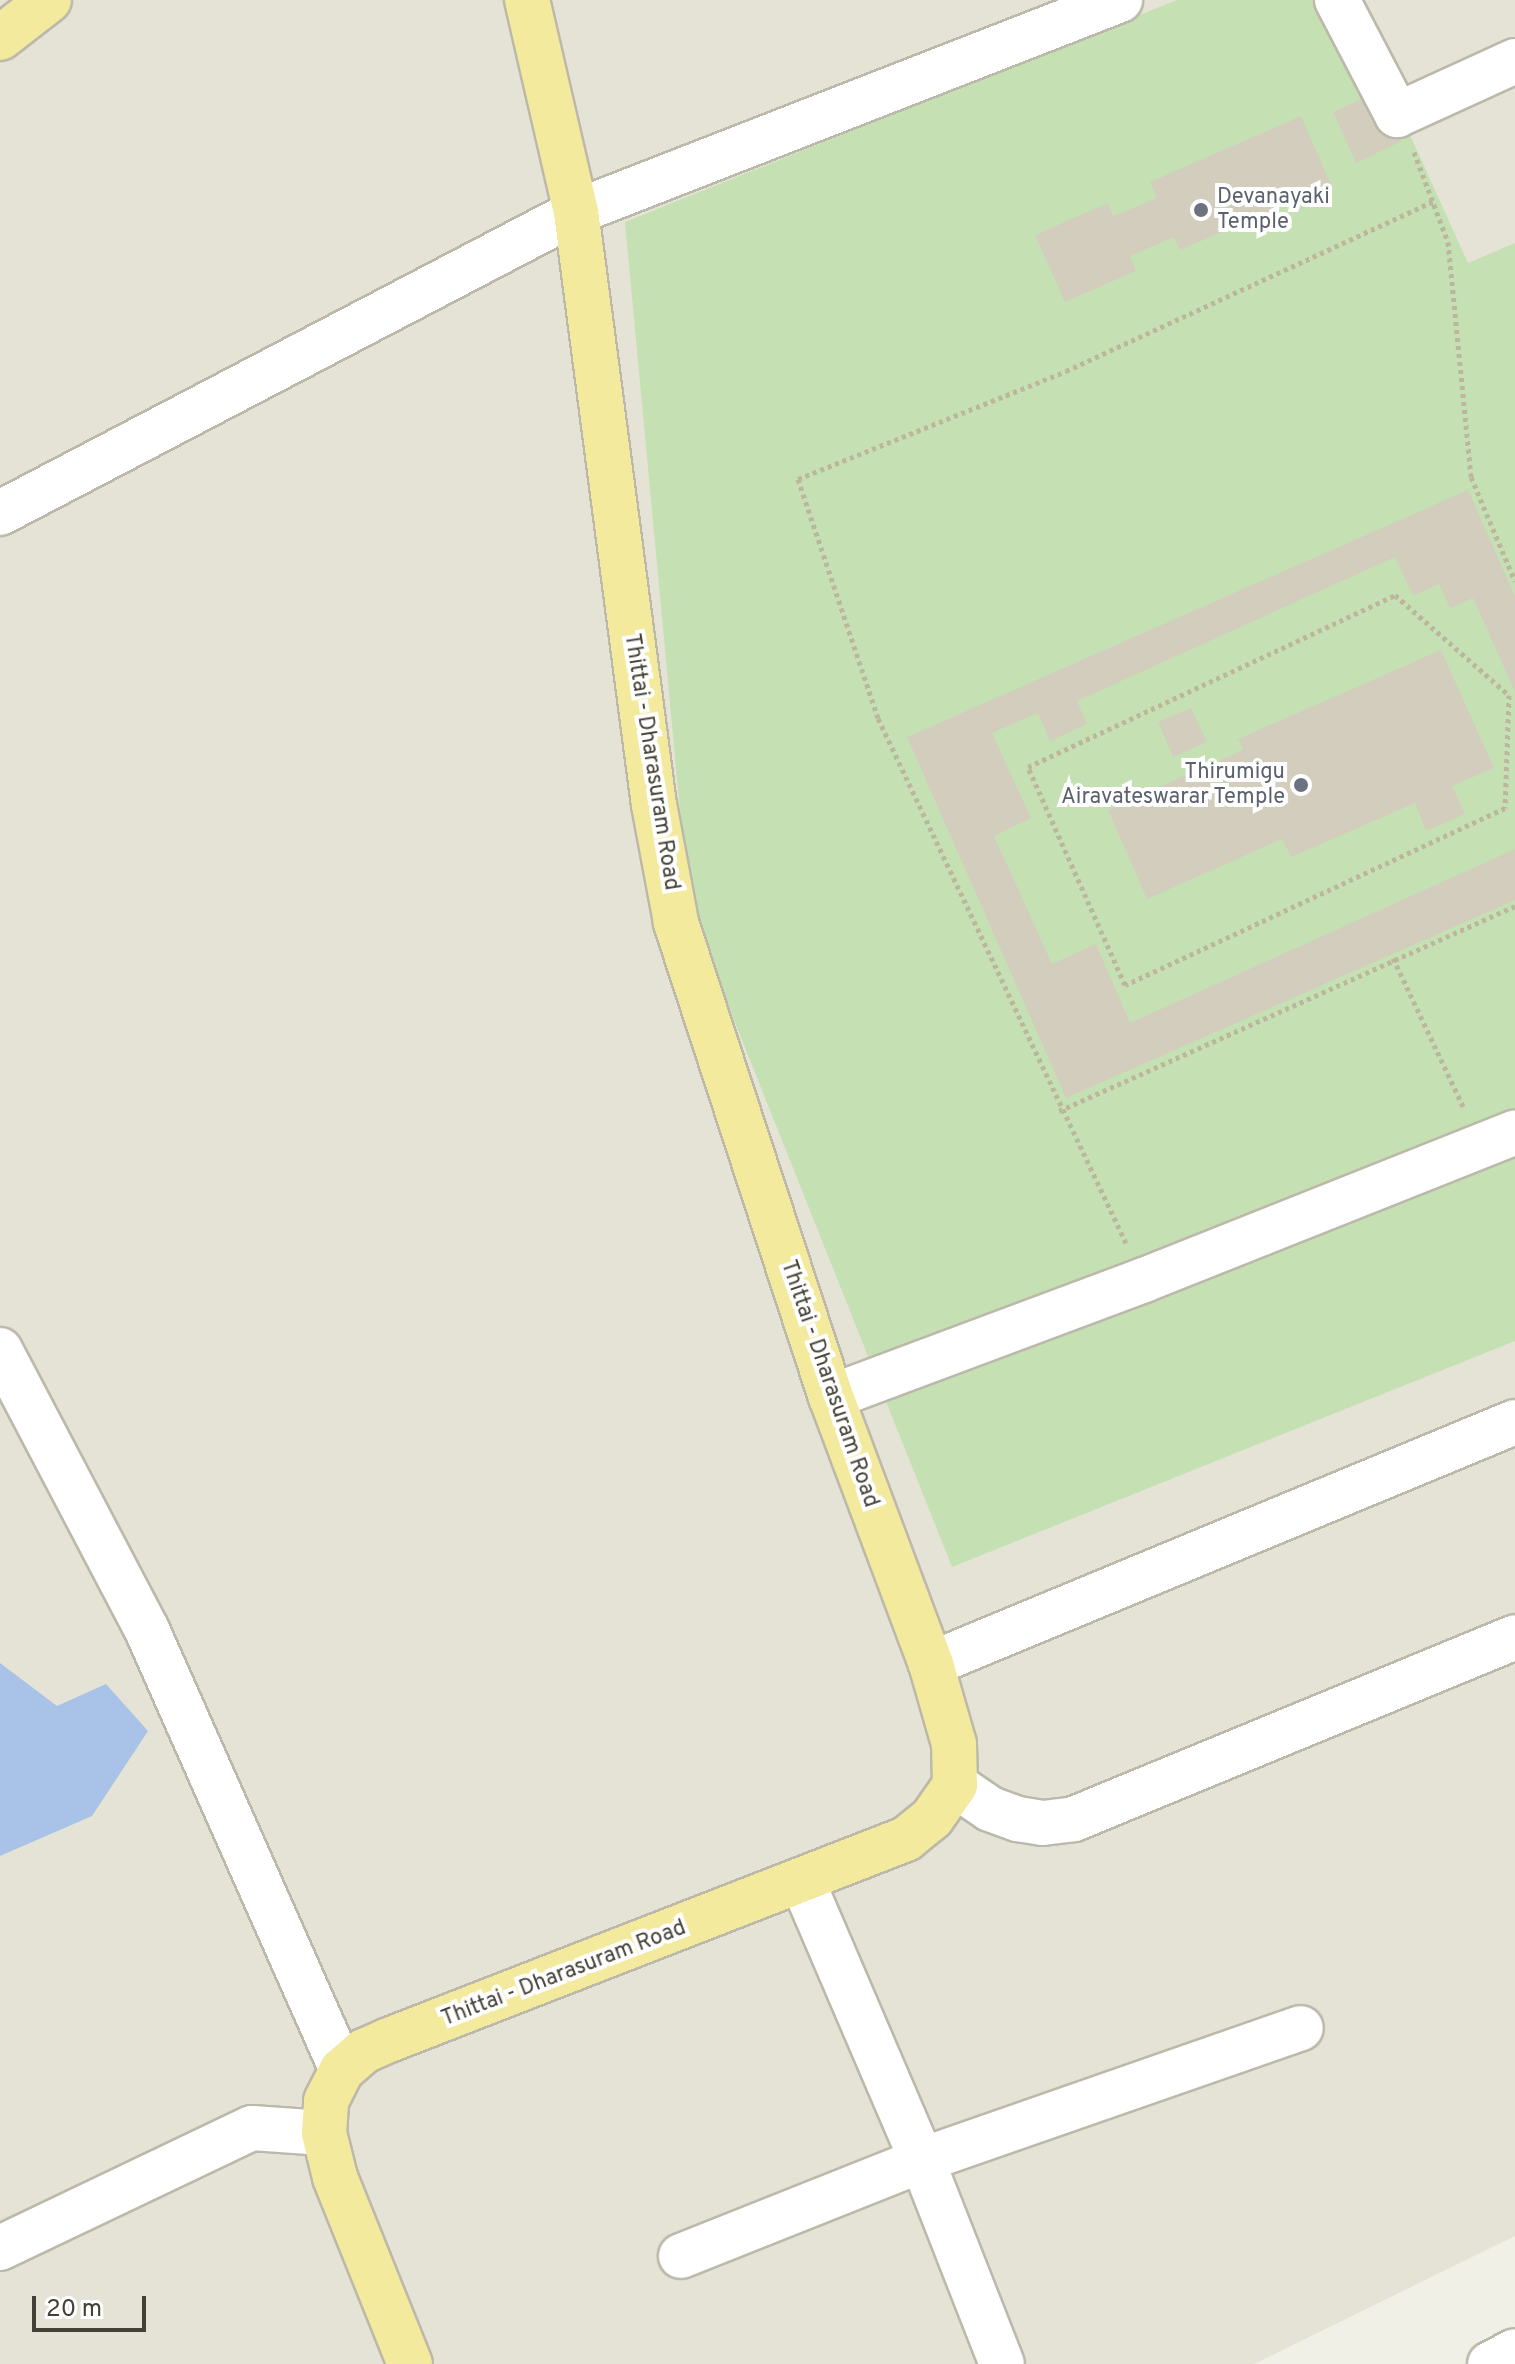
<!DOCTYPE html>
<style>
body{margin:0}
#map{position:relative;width:1515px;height:2364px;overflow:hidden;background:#f1f0e7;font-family:Overpass,sans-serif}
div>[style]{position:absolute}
.residential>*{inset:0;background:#e5e3d5}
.green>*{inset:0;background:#c5e1b4}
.water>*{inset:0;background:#a9c3e8}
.building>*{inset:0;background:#d2cdbd}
.path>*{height:5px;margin-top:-2.5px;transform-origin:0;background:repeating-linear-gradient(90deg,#bcb69d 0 4px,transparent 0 8px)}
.roads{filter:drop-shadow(2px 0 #bcb9aa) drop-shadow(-2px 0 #bcb9aa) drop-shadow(0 2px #bcb9aa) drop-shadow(0 -2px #bcb9aa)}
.minor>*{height:44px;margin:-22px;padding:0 22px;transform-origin:22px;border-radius:22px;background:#fff}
.major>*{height:44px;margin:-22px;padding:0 22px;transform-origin:22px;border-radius:22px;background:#f3ea9e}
.dots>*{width:22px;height:22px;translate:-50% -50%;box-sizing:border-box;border:4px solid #fff;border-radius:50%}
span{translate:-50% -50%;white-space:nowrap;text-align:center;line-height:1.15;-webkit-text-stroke:8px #fff;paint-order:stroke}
.worship-label{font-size:22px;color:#5b616d}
.left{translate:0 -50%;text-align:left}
.right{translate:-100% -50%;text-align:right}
.street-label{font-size:22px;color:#434137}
.scale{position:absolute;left:32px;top:2296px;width:114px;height:36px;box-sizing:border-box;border:4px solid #434137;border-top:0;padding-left:10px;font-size:24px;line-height:28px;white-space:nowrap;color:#434137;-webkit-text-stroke:6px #fff;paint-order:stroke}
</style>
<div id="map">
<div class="residential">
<div style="clip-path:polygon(0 0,1515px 0,1515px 2236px,1254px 2364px,0 2364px)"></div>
</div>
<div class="green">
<div style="clip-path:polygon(1177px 0,1349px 0,1468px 263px,1515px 243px,1515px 1341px,952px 1567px,689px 907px,625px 222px)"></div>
</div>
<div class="water">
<div style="clip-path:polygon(0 1663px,57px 1706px,106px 1684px,148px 1731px,92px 1816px,0 1856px)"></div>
</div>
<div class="building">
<div style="clip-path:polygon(1379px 91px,1402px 141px,1356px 163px,1333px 112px)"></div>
<div style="clip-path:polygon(1301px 116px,1331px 185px,1180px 250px,1174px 237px,1130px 256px,1136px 271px,1065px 302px,1035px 235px,1108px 203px,1113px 216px,1157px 198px,1150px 182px)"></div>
<div style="clip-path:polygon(1468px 490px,1515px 596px,1515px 692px,1473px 598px,1450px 608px,1439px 584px,1413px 596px,1395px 557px,1077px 701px,1087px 724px,1050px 741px,1038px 713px,992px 733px,1031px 818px,994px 836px,1052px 964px,1096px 944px,1130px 1023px,1515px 849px,1515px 900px,1066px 1098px,907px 737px)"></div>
<div style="clip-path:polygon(1441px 650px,1494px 768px,1452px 786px,1465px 814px,1426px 831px,1415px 803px,1291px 857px,1282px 839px,1147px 899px,1108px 810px,1243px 750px,1238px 739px)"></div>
<div style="clip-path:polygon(1191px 708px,1207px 742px,1173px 757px,1158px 722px)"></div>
</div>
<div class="path">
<div style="left:1414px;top:152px;width:96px;rotate:69.3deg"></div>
<div style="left:1448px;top:242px;width:236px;rotate:84.4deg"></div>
<div style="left:1471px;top:477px;width:113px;rotate:67.1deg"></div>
<div style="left:1395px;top:595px;width:152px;rotate:41.3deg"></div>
<div style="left:1509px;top:695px;width:113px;rotate:92deg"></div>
<div style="left:1505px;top:808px;width:419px;rotate:155deg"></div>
<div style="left:1125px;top:985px;width:239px;rotate:-114deg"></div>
<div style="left:1028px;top:767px;width:405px;rotate:-25.1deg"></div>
<div style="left:1393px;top:958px;width:166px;rotate:64.7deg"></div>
<div style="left:1059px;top:1111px;width:500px;rotate:-24.2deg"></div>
<div style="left:1126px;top:1243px;width:581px;rotate:-115.29deg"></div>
<div style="left:878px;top:718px;width:252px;rotate:-108.5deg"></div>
<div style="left:798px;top:479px;width:289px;rotate:-21.9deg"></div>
<div style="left:1066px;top:371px;width:408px;rotate:-24.8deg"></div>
</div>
<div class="roads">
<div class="minor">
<div style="left:1337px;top:0;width:130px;rotate:62.4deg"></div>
<div style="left:1397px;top:115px;width:130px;rotate:-24.6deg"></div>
<div style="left:0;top:513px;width:650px;rotate:-27.59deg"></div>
<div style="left:576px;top:212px;width:584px;rotate:-21.29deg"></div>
<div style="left:0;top:1350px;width:316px;rotate:62.3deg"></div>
<div style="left:147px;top:1630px;width:481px;rotate:66.1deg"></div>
<div style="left:831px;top:1397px;width:334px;rotate:-20.5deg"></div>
<div style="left:1144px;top:1280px;width:399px;rotate:-21.7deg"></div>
<div style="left:931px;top:1664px;width:632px;rotate:-22.51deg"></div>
<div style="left:955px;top:1785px;width:42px;rotate:34.4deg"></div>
<div style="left:990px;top:1809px;width:30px;rotate:20deg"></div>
<div style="left:1018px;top:1819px;width:25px;rotate:9deg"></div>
<div style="left:1043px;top:1823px;width:31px;rotate:-7deg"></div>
<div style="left:1074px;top:1819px;width:477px;rotate:-22.4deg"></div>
<div style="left:803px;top:1883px;width:301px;rotate:66.8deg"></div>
<div style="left:922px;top:2160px;width:219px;rotate:68.6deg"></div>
<div style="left:0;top:2248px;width:279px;rotate:-25.5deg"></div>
<div style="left:252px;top:2128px;width:72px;rotate:4deg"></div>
<div style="left:681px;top:2256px;width:259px;rotate:-21.7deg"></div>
<div style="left:922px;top:2160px;width:401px;rotate:-19.2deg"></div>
<div style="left:1490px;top:2364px;width:28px;rotate:-27deg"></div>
</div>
<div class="major">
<div style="left:0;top:38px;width:62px;rotate:-37.8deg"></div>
<div style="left:410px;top:2364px;width:201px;rotate:-111.9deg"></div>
<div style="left:335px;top:2177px;width:45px;rotate:-104deg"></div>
<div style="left:324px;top:2133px;width:32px;rotate:-86deg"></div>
<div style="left:326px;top:2101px;width:35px;rotate:-63deg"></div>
<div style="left:342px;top:2070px;width:29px;rotate:-41deg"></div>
<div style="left:364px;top:2051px;width:27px;rotate:-24deg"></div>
<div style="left:389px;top:2040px;width:555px;rotate:-21.25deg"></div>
<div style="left:906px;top:1839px;width:33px;rotate:-39deg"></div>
<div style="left:932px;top:1818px;width:40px;rotate:-55.1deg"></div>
<div style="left:955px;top:1785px;width:41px;rotate:-91.4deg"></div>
<div style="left:954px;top:1744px;width:83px;rotate:-106deg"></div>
<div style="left:931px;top:1664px;width:285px;rotate:-110.5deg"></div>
<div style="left:831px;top:1397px;width:500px;rotate:-108.1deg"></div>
<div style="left:676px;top:922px;width:119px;rotate:-100.6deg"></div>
<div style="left:654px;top:805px;width:598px;rotate:-97.49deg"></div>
<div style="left:576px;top:212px;width:218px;rotate:-103deg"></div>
</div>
</div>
<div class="dots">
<div style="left:1201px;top:210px;background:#6b7280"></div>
<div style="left:1301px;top:785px;background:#6b7280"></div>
</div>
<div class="worship-label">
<span class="left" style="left:1217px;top:210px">Devanayaki<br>Temple</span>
<span class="right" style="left:1285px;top:785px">Thirumigu<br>Airavateswarar Temple</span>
</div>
<div class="street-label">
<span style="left:651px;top:762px;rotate:81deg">Thittai - Dharasuram Road</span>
<span style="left:829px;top:1384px;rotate:71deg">Thittai - Dharasuram Road</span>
<span style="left:564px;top:1974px;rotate:-21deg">Thittai - Dharasuram Road</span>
</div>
<div class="scale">20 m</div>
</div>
